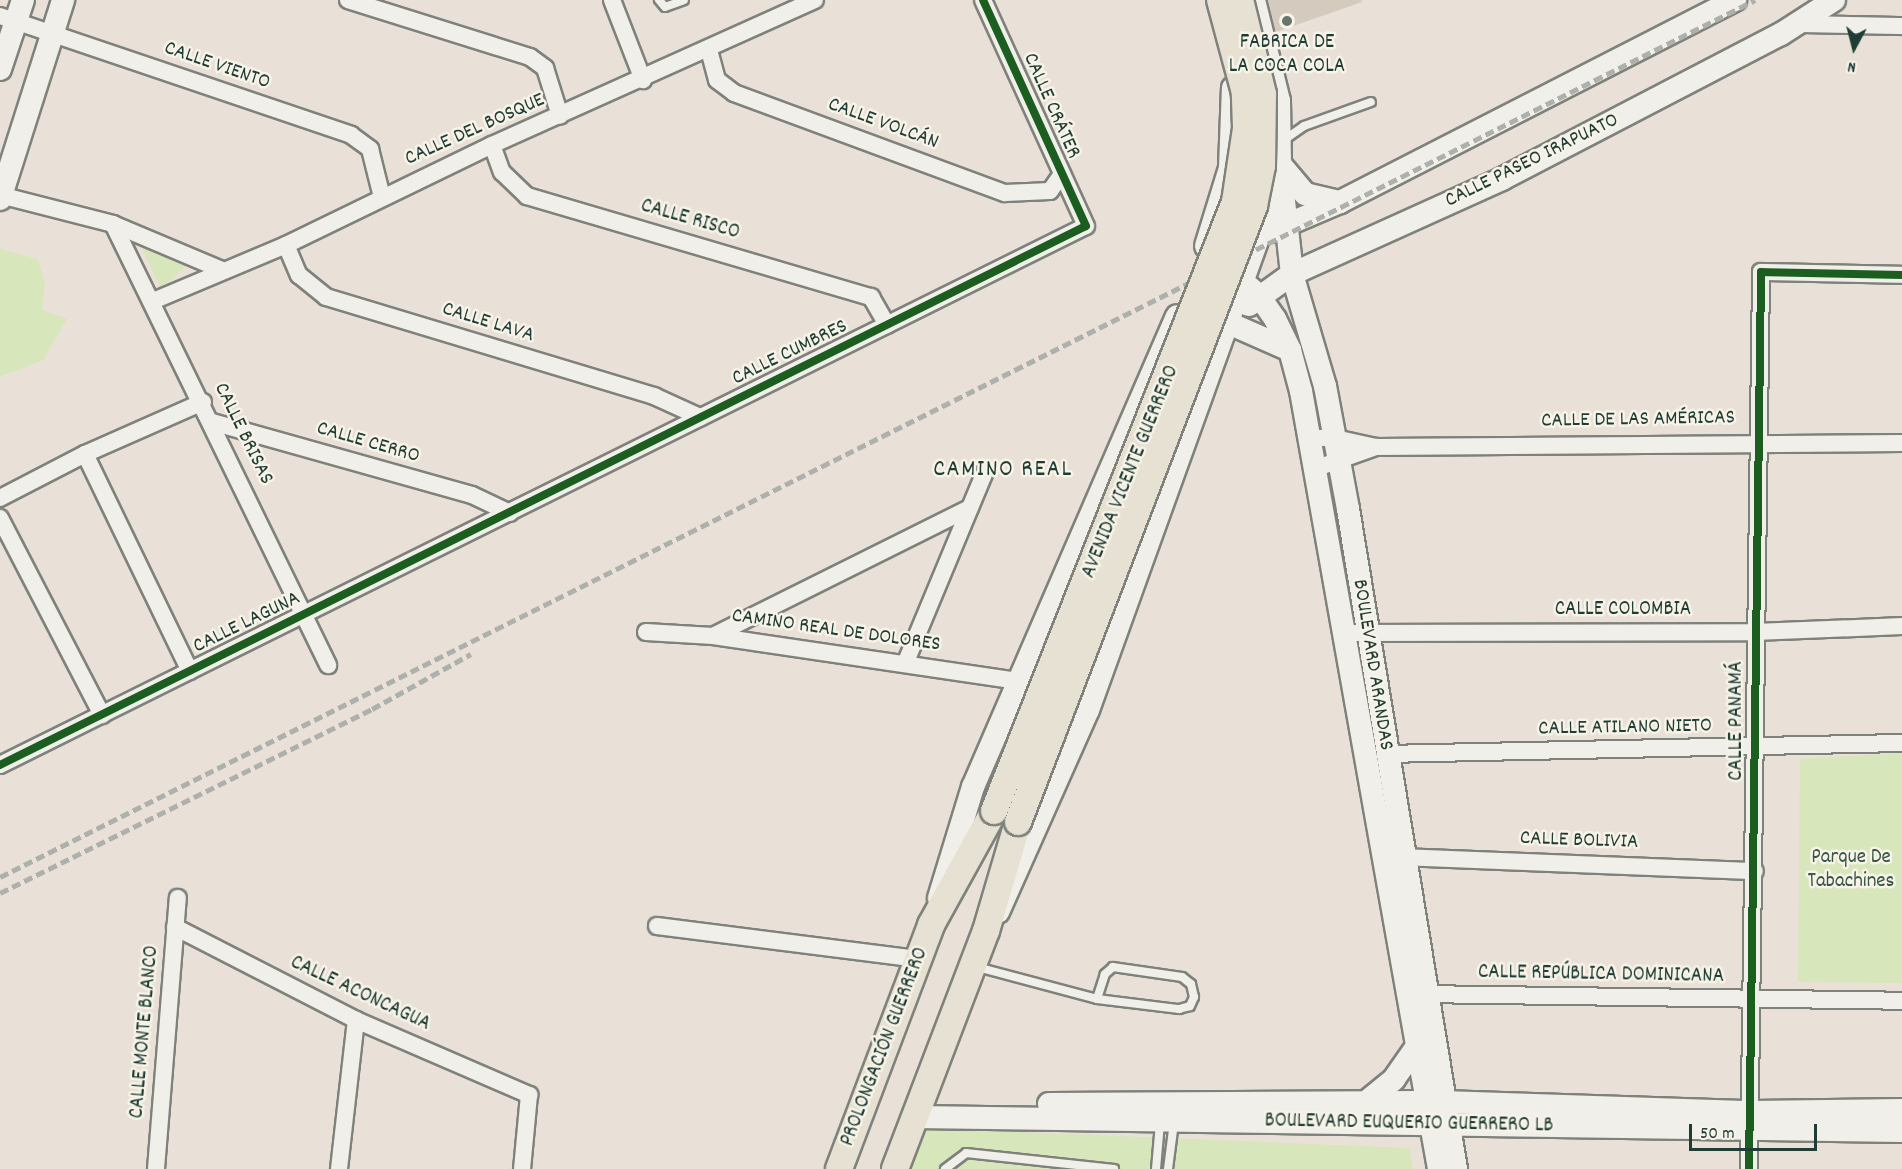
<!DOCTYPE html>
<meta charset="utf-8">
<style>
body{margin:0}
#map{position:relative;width:1902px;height:1169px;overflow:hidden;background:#e9e1d7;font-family:Dekko,sans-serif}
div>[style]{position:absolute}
.green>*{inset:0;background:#d7e6bb}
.building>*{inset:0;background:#d4cabd}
.roads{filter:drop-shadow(2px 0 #7f817b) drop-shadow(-2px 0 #7f817b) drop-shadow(0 2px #7f817b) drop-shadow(0 -2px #7f817b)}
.lane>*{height:8px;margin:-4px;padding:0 4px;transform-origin:4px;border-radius:4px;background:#f1efea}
.street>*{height:16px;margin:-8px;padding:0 8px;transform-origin:8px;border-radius:8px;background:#f1efea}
.secondary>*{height:22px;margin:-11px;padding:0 11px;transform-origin:11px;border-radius:11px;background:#f1efea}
.primary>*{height:26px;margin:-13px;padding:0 13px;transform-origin:13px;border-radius:13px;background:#e6e1d2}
.rail>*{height:4.5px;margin-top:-2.25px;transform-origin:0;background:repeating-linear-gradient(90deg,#aeb0ab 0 9px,transparent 0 13.5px)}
.bridges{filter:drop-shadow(2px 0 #7f817b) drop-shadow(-2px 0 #7f817b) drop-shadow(0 2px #7f817b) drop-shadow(0 -2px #7f817b)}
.primary-bridge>*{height:26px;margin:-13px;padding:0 13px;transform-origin:13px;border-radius:13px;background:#e6e1d2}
.cycleway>*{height:8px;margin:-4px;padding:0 4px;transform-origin:4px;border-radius:4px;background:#1b5e20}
.dots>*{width:16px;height:16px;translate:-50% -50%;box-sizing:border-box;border:3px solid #f7f3e8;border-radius:50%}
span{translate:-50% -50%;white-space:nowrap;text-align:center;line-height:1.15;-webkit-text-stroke:5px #f7f3e8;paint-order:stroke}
.poi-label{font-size:21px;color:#1f3d34}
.street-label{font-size:21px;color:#1f3d34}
.park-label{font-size:21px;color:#385745}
.quarter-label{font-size:24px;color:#1f3d34;letter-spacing:1.5px}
.north{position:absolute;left:1824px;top:18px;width:60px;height:60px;-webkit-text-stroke:4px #f7f3e8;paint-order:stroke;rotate:187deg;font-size:16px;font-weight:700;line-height:24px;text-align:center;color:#1f3d34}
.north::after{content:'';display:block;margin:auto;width:21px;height:27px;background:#1f3d34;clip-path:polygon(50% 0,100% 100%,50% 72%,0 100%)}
.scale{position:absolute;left:1689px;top:1124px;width:128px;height:27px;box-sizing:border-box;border:3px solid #1f3d34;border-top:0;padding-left:8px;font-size:18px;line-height:21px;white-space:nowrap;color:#1f3d34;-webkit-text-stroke:4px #f7f3e8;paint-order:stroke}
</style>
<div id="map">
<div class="green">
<div style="clip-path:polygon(138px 240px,186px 266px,161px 289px)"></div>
<div style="clip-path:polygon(0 249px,38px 259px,45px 285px,42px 310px,67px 319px,43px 360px,0 377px)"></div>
<div style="clip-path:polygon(1902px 753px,1902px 983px,1798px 982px,1800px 759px)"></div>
<div style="clip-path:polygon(925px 1128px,1409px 1148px,1413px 1169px,908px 1169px)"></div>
</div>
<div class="building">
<div style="clip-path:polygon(1268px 0,1361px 0,1362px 2px,1276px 32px)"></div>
</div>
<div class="roads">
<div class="lane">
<div style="left:659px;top:0;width:9px;rotate:49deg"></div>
<div style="left:665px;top:7px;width:20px;rotate:-20deg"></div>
<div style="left:1284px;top:140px;width:24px;rotate:-35deg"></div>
<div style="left:1304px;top:126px;width:71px;rotate:-19.7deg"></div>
<div style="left:977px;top:967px;width:124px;rotate:14.9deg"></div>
<div style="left:1097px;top:999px;width:83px;rotate:7deg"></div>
<div style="left:1179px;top:1009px;width:11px;rotate:-15deg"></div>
<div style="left:1190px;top:1006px;width:10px;rotate:-66deg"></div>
<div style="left:1194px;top:997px;width:13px;rotate:-103deg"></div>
<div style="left:1191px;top:984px;width:11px;rotate:-142deg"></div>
<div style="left:1182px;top:977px;width:70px;rotate:-171.8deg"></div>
<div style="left:1113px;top:967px;width:11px;rotate:139deg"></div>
<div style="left:1105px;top:974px;width:26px;rotate:108deg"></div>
<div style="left:945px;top:1169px;width:26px;rotate:-37deg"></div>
<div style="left:966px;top:1153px;width:149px;rotate:6.2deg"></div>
<div style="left:1156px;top:1169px;width:46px;rotate:-85deg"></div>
<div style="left:1168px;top:1169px;width:47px;rotate:-82.7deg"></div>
</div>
<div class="street">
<div style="left:348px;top:0;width:191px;rotate:17.4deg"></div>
<div style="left:530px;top:57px;width:19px;rotate:36deg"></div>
<div style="left:545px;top:68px;width:50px;rotate:72.6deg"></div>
<div style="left:612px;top:0;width:86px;rotate:68.8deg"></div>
<div style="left:0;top:16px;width:371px;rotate:18.7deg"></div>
<div style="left:351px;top:135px;width:24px;rotate:36deg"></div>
<div style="left:370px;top:149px;width:49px;rotate:76deg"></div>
<div style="left:1798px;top:24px;width:104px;rotate:1.1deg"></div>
<div style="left:709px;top:50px;width:31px;rotate:75deg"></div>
<div style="left:717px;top:80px;width:21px;rotate:37deg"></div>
<div style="left:734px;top:93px;width:289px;rotate:20.3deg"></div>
<div style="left:1005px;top:193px;width:45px;rotate:-2.5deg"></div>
<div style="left:1050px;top:191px;width:21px;rotate:-55deg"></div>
<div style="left:492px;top:145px;width:29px;rotate:70deg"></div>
<div style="left:502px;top:172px;width:35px;rotate:44deg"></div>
<div style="left:527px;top:196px;width:359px;rotate:16.4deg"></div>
<div style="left:871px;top:297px;width:32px;rotate:60deg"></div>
<div style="left:0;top:195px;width:117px;rotate:14.4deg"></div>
<div style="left:113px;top:224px;width:118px;rotate:22.9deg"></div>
<div style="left:113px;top:224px;width:491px;rotate:64deg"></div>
<div style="left:286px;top:245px;width:33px;rotate:67deg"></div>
<div style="left:299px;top:275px;width:35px;rotate:39deg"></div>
<div style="left:326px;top:297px;width:343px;rotate:16.8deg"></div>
<div style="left:654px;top:396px;width:51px;rotate:24.5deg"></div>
<div style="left:153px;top:301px;width:144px;rotate:-22.8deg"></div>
<div style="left:286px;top:245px;width:229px;rotate:-25.9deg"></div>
<div style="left:492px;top:145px;width:354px;rotate:-24.2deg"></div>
<div style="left:212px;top:422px;width:270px;rotate:15.7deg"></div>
<div style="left:472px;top:495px;width:42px;rotate:25.3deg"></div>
<div style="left:1309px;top:438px;width:26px"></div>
<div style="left:1335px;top:438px;width:42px;rotate:12.4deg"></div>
<div style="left:1376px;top:447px;width:526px;rotate:-0.44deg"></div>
<div style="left:85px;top:454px;width:241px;rotate:64.2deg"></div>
<div style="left:1314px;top:469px;width:66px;rotate:-19.5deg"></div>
<div style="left:0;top:498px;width:96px;rotate:-27.4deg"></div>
<div style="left:85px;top:454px;width:129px;rotate:-23.8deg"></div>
<div style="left:0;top:518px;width:222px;rotate:62.6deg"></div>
<div style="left:646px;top:632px;width:67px;rotate:3.4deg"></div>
<div style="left:713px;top:636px;width:308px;rotate:8.4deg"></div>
<div style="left:1344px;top:633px;width:411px;rotate:-0.1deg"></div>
<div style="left:1755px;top:632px;width:147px;rotate:-2.3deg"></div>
<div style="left:713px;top:636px;width:287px;rotate:-26.5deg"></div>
<div style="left:905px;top:664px;width:208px;rotate:-67.4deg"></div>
<div style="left:1385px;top:754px;width:517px;rotate:-1.22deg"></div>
<div style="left:0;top:765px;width:1212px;rotate:-26.4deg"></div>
<div style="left:1086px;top:226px;width:248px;rotate:-114.5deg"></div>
<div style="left:1402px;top:857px;width:353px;rotate:2.3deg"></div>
<div style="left:657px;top:926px;width:262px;rotate:7.2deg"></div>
<div style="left:175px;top:927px;width:203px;rotate:27.2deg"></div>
<div style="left:356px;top:1020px;width:189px;rotate:23.4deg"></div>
<div style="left:529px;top:1095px;width:74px;rotate:95.4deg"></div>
<div style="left:1417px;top:994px;width:485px;rotate:0.8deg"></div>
<div style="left:156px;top:1169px;width:272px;rotate:-85.4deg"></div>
<div style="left:339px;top:1169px;width:150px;rotate:-83.5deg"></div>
<div style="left:1749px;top:1169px;width:897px;rotate:-89.23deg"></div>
<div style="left:1761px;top:272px;width:141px;rotate:1.2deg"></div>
</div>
<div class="secondary">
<div style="left:0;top:69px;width:73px;rotate:-71.6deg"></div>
<div style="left:1280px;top:164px;width:111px;rotate:83.8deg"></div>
<div style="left:1292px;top:274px;width:117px;rotate:73.6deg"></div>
<div style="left:1325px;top:386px;width:125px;rotate:79.4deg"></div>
<div style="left:1348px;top:509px;width:669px;rotate:80.71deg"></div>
<div style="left:1280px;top:164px;width:39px;rotate:50deg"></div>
<div style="left:1305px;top:194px;width:36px;rotate:13deg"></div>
<div style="left:0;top:199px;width:209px;rotate:-72.4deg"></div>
<div style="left:1272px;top:231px;width:74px;rotate:-23.1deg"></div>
<div style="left:1340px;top:202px;width:444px;rotate:-27.1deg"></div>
<div style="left:1206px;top:246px;width:82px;rotate:-72.9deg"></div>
<div style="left:1230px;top:168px;width:80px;rotate:-87.9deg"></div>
<div style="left:1234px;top:274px;width:33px;rotate:41deg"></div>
<div style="left:1259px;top:296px;width:28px;rotate:55deg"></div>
<div style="left:1275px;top:319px;width:34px;rotate:64deg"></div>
<div style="left:1290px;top:350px;width:42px;rotate:75deg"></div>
<div style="left:1301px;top:391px;width:790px;rotate:79.94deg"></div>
<div style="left:1249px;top:305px;width:53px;rotate:-35.8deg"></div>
<div style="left:1292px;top:274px;width:230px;rotate:-24.3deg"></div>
<div style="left:1502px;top:179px;width:314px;rotate:-27.5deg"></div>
<div style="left:1781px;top:34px;width:63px;rotate:-32.7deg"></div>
<div style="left:1217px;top:318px;width:80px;rotate:23.7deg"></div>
<div style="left:939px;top:898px;width:116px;rotate:-73deg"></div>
<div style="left:973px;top:787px;width:513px;rotate:-66.58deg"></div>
<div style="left:998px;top:912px;width:221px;rotate:-66deg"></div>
<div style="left:1088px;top:710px;width:540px;rotate:-70.19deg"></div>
<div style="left:1271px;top:202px;width:39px;rotate:-77deg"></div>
<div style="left:1280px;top:164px;width:63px;rotate:-90.9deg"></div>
<div style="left:1279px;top:101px;width:104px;rotate:-103.9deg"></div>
<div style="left:1366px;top:1102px;width:36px;rotate:-39deg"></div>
<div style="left:1394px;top:1079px;width:39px;rotate:-55deg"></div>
<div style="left:1049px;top:1104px;width:394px;rotate:-0.3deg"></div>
<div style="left:1443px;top:1102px;width:309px;rotate:1.9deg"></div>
<div style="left:1752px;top:1112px;width:150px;rotate:-0.8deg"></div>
<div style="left:916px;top:1117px;width:986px;rotate:0.81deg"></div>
</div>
<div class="primary">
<div style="left:839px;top:1169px;width:261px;rotate:-69.3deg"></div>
<div style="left:931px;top:925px;width:130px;rotate:-61.1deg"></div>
<div style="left:895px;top:1169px;width:255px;rotate:-69.1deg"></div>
<div style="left:986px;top:931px;width:114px;rotate:-73.6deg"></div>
</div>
</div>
<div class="rail">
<div style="left:0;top:877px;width:1962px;rotate:-26.55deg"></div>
<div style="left:0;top:893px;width:415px;rotate:-26.3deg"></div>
<div style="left:372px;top:709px;width:113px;rotate:-29.1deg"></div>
</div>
<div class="bridges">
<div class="primary-bridge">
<div style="left:994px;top:811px;width:655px;rotate:-68.41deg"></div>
<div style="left:1235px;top:202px;width:75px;rotate:-81.5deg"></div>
<div style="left:1246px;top:128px;width:35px;rotate:-92deg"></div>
<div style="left:1245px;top:93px;width:96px;rotate:-105deg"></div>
<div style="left:1018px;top:822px;width:660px;rotate:-69.04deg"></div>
<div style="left:1254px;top:206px;width:41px;rotate:-78.7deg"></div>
<div style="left:1262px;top:166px;width:72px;rotate:-89.2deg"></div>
<div style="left:1263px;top:94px;width:97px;rotate:-103.7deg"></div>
</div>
</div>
<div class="cycleway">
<div style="left:0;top:765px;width:1212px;rotate:-26.4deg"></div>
<div style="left:1086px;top:226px;width:248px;rotate:-114.5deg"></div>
<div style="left:1749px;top:1169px;width:897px;rotate:-89.23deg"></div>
<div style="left:1761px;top:272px;width:141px;rotate:1.2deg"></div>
</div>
<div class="dots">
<div style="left:1287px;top:21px;background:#66766d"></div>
</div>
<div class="poi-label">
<span style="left:1287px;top:55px">FABRICA DE<br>LA COCA COLA</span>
</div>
<div class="street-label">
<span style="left:217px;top:66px;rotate:19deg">CALLE VIENTO</span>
<span style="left:1051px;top:106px;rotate:66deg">CALLE CRÁTER</span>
<span style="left:883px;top:124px;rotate:20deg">CALLE VOLCÁN</span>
<span style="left:475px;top:130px;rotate:-24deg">CALLE DEL BOSQUE</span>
<span style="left:1532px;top:161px;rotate:-26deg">CALLE PASEO IRAPUATO</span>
<span style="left:690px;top:220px;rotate:16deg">CALLE RISCO</span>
<span style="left:488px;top:323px;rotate:17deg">CALLE LAVA</span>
<span style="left:790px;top:353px;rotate:-26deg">CALLE CUMBRES</span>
<span style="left:1638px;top:420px;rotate:-1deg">CALLE DE LAS AMÉRICAS</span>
<span style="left:243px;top:434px;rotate:64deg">CALLE BRISAS</span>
<span style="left:368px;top:443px;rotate:16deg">CALLE CERRO</span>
<span style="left:1131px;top:472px;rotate:-68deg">AVENIDA VICENTE GUERRERO</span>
<span style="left:1623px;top:610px">CALLE COLOMBIA</span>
<span style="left:247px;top:623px;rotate:-26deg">CALLE LAGUNA</span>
<span style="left:836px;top:631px;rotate:8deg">CAMINO REAL DE DOLORES</span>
<span style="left:1372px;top:665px;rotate:81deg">BOULEVARD ARANDAS</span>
<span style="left:1737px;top:721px;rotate:-90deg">CALLE PANAMÁ</span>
<span style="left:1625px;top:728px;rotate:-1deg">CALLE ATILANO NIETO</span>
<span style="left:1579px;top:841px;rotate:2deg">CALLE BOLIVIA</span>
<span style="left:1601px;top:975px;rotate:1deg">CALLE REPÚBLICA DOMINICANA</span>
<span style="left:360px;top:994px;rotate:25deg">CALLE ACONCAGUA</span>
<span style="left:145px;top:1032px;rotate:-85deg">CALLE MONTE BLANCO</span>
<span style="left:885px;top:1047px;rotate:-69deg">PROLONGACIÓN GUERRERO</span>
<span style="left:1409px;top:1124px;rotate:1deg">BOULEVARD EUQUERIO GUERRERO LB</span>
</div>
<div class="park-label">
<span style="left:1851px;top:870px">Parque De<br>Tabachines</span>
</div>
<div class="quarter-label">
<span style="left:1003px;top:471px">CAMINO REAL</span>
</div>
<div class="north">N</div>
<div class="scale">50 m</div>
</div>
